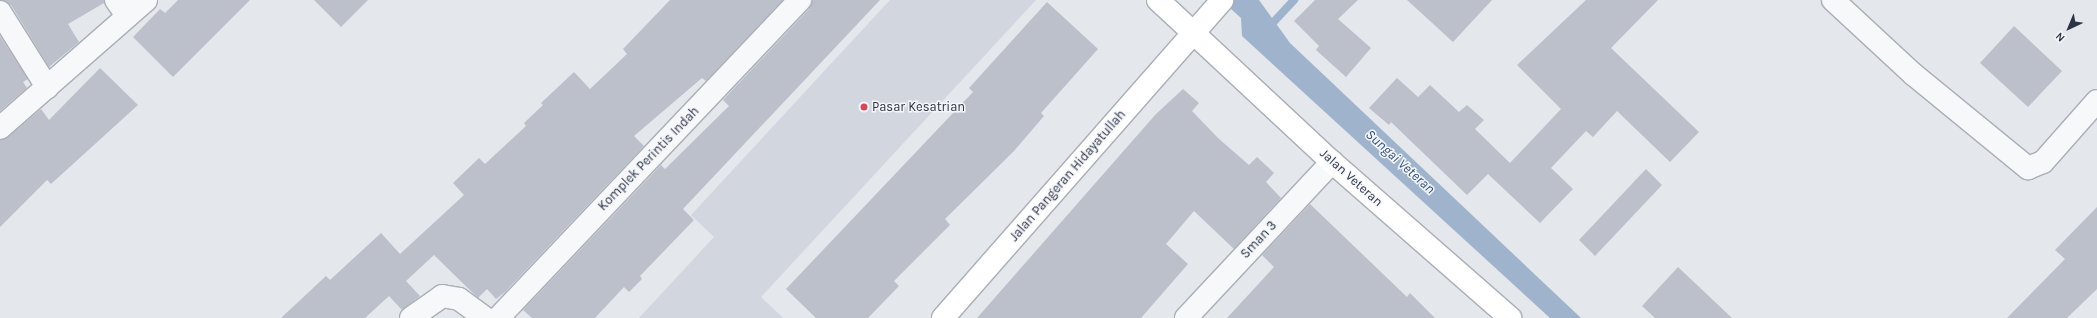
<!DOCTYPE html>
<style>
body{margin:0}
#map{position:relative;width:2097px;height:318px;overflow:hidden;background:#e4e7ec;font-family:Karla,sans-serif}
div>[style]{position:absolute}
.built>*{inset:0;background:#d2d6de}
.water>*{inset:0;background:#9fb4cc}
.stream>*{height:8px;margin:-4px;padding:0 4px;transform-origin:4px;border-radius:4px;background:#9fb4cc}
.building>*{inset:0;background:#bbc0ca}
.roads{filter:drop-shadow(1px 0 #a9aeb7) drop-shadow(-1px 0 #a9aeb7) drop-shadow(0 1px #a9aeb7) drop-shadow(0 -1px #a9aeb7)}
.minor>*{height:22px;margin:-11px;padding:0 11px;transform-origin:11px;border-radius:11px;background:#f7f8fa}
.major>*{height:22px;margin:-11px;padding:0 11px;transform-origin:11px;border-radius:11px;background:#fff}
.dots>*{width:11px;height:11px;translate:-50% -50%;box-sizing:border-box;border:2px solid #f4f6f9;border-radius:50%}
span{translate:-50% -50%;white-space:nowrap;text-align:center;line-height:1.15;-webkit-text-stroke:3px #f4f6f9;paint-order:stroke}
.poi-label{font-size:13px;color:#2b3445}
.left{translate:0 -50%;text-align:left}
.street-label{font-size:13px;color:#2b3445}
.water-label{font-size:14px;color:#34527a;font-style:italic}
.north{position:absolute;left:2049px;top:8px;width:40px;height:40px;-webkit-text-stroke:3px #f4f6f9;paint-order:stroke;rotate:224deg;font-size:11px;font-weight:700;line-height:16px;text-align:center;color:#2b3445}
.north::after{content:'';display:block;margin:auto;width:14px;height:18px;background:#2b3445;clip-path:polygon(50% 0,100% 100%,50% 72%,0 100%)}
</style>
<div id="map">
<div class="built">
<div style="clip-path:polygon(890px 0,1036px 0,761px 297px,783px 318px,639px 318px,714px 237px,691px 215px)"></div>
</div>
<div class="water">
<div style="clip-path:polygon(1221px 0,1259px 0,1290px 43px,1581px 318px,1550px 318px,1242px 36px,1241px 18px)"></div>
</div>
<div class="stream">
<div style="left:1267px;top:29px;width:40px;rotate:-47deg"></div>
</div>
<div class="building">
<div style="clip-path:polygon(2px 0,104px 0,104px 3px,68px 24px,79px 42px,49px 67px,11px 5px)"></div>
<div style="clip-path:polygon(178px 0,250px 0,173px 77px,133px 37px,160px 9px,165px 13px)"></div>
<div style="clip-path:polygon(314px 0,368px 0,341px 27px)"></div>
<div style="clip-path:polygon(670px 0,783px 0,706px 81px,702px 78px,634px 136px,644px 146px,505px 292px,496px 299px,487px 289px,478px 298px,434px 255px,406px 281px,420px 296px,402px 310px,389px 296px,365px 318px,281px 318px,326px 276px,330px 280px,381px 233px,400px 254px,464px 195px,453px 183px,479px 158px,485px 164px,526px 126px,524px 123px,543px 105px,541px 103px,574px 72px,590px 89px,627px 54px,623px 49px)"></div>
<div style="clip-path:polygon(812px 0,880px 0,683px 209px,694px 220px,640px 276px,642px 279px,629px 292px,624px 287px,595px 318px,532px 318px,523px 310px,661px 165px,665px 169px,729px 106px,723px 100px,809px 9px)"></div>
<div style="clip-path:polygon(1315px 0,1358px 0,1338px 19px,1371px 48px,1346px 77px,1316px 50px,1319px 46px,1294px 21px)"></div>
<div style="clip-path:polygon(1407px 0,1492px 0,1453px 42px)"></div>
<div style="clip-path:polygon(1586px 0,1658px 0,1611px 48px,1699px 132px,1670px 162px,1617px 111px,1593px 137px,1586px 131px,1551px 168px,1573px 189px,1540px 223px,1488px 174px,1467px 195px,1391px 122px,1389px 125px,1369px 108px,1397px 78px,1418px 97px,1430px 85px,1459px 112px,1467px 105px,1484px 120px,1475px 129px,1510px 163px,1561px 109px,1517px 65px)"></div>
<div style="clip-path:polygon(1047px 2px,1098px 49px,1041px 113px,1044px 116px,1014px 151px,945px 219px,950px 225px,894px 281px,899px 286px,868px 318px,816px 318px,786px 289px,973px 92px,969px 88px)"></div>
<div style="clip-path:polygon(2014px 26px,2062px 71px,2028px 107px,1980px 63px)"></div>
<div style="clip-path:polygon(0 36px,28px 79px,23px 82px,27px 88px,0 111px)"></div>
<div style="clip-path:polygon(100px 68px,138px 105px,51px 184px,47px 180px,0 227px,0 140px,8px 137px,41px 109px,49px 120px)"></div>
<div style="clip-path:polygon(1183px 89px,1199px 103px,1192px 111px,1218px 138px,1249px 165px,1257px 157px,1274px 173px,1266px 182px,1281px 198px,1234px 249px,1194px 211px,1166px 244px,1188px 264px,1141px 318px,977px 318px,1156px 114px)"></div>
<div style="clip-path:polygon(1646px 169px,1662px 185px,1595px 256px,1579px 240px)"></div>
<div style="clip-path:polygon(1310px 204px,1407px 297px,1410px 293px,1435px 318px,1227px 318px,1274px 267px,1262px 255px)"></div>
<div style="clip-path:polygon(2097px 207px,2097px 289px,2067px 318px,2007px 318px,2065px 259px,2055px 250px)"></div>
<div style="clip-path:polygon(1678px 267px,1732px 318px,1655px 318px,1642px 306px)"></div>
</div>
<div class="roads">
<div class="minor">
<div style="left:116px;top:0;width:19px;rotate:55deg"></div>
<div style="left:1833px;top:0;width:109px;rotate:42.8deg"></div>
<div style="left:1913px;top:74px;width:149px;rotate:39.3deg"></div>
<div style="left:2028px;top:168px;width:16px;rotate:-22deg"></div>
<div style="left:2043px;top:162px;width:81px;rotate:-48.5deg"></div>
<div style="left:0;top:12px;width:89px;rotate:57.9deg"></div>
<div style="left:0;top:128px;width:194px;rotate:-41.2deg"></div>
<div style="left:411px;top:318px;width:38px;rotate:-35deg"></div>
<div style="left:442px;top:296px;width:17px;rotate:10deg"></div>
<div style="left:459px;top:299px;width:32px;rotate:36deg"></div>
<div style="left:498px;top:318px;width:439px;rotate:-46.5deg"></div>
<div style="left:1186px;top:318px;width:214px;rotate:-46.9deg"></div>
</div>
<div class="major">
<div style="left:1158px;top:0;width:238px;rotate:43deg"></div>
<div style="left:1332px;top:162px;width:237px;rotate:41.2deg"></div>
<div style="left:943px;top:318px;width:423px;rotate:-48.7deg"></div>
</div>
</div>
<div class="dots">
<div style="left:864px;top:107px;background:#d1495b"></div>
</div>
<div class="poi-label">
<span class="left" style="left:872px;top:107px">Pasar Kesatrian</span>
</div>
<div class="street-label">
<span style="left:649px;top:159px;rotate:-46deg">Komplek Perintis Indah</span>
<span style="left:1068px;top:176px;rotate:-49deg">Jalan Pangeran Hidayatullah</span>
<span style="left:1351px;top:178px;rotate:42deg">Jalan Veteran</span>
<span style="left:1259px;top:240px;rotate:-47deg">Sman 3</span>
</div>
<div class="water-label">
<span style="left:1400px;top:162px;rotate:42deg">Sungai Veteran</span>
</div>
<div class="north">N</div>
</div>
